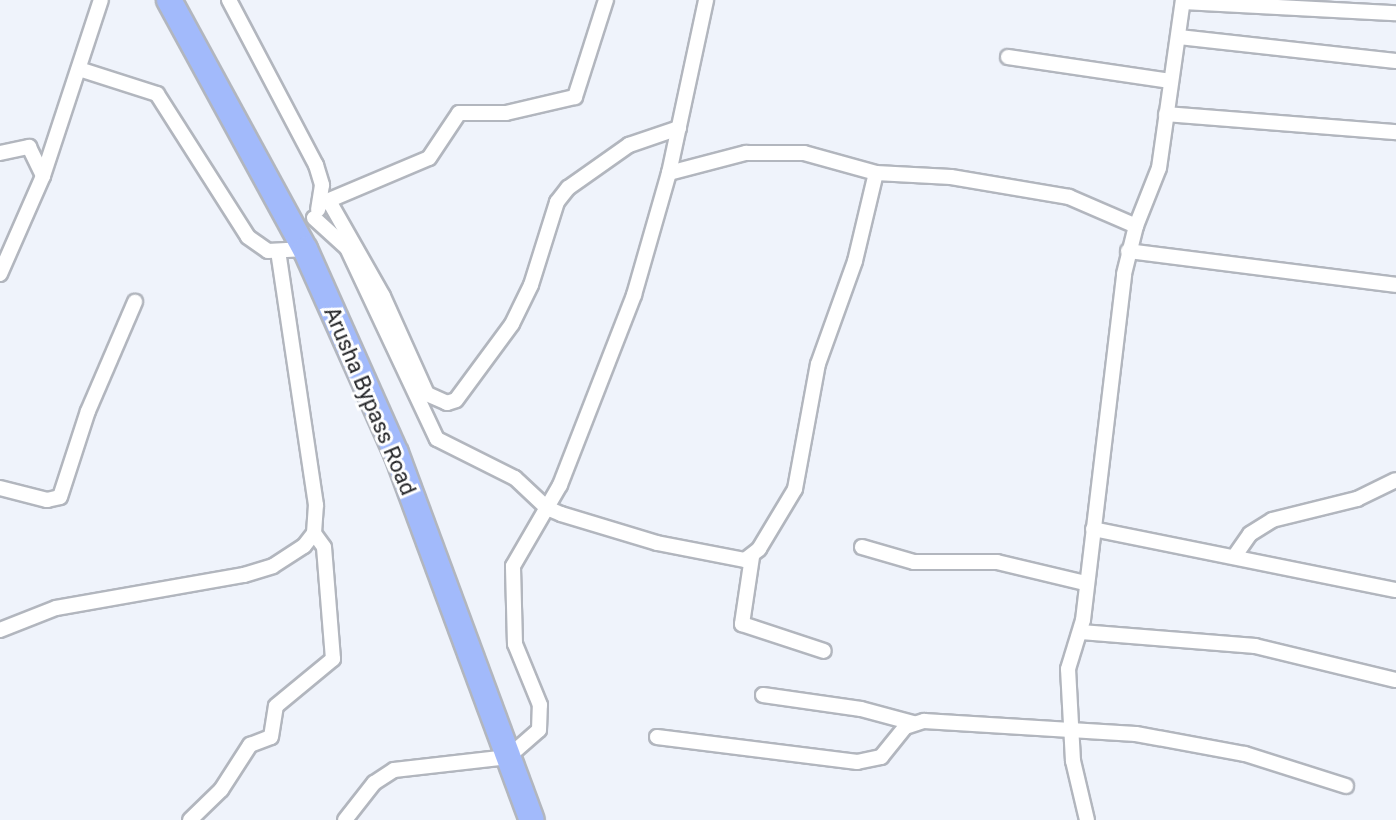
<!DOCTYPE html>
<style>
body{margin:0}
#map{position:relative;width:1396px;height:820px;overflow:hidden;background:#eff3fb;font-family:Roboto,sans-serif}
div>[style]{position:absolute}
.roads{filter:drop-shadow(2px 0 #b2b6be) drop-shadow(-2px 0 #b2b6be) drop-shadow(0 2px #b2b6be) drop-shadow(0 -2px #b2b6be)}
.street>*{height:14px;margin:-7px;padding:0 7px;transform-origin:7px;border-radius:7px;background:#fff}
.primary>*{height:24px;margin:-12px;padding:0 12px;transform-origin:12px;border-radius:12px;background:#a2bafb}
span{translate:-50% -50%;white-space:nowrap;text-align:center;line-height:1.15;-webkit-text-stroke:6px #fff;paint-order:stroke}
.street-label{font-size:22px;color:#222326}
</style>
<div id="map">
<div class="roads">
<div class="street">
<div style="left:229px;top:0;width:187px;rotate:62.2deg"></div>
<div style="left:316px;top:165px;width:21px;rotate:73deg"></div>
<div style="left:322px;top:185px;width:25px;rotate:99deg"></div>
<div style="left:1183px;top:2px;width:213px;rotate:3deg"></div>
<div style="left:1179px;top:37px;width:218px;rotate:6.3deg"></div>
<div style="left:1008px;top:57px;width:164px;rotate:8.4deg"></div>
<div style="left:79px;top:69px;width:82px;rotate:17.8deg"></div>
<div style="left:157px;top:94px;width:169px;rotate:57.5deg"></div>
<div style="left:248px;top:237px;width:24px;rotate:35deg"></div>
<div style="left:268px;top:251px;width:37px;rotate:-3deg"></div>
<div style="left:1166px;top:114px;width:231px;rotate:4.5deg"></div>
<div style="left:0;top:153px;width:30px;rotate:-12deg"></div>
<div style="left:29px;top:147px;width:32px;rotate:64deg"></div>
<div style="left:669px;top:173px;width:80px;rotate:-14.6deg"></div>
<div style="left:746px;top:153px;width:58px"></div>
<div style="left:804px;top:153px;width:75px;rotate:15.5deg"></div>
<div style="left:876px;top:173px;width:75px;rotate:3.1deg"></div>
<div style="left:951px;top:177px;width:120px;rotate:9.6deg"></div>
<div style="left:1069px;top:197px;width:73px;rotate:23.4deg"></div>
<div style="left:329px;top:201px;width:109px;rotate:60.4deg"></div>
<div style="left:383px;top:296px;width:107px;rotate:65.8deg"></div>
<div style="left:427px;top:394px;width:22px;rotate:24deg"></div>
<div style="left:447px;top:403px;width:9px;rotate:-18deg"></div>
<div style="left:456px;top:400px;width:94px;rotate:-53.6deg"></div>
<div style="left:512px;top:324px;width:43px;rotate:-64deg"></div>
<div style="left:531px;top:285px;width:87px;rotate:-72.6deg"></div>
<div style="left:557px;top:202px;width:18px;rotate:-52deg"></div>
<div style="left:568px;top:188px;width:75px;rotate:-35.2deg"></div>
<div style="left:629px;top:145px;width:53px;rotate:-18.8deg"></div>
<div style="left:320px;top:204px;width:118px;rotate:-22.9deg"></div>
<div style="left:429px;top:158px;width:54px;rotate:-56.3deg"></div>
<div style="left:459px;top:113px;width:47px"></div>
<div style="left:506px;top:113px;width:71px;rotate:-13.1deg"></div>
<div style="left:575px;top:97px;width:102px;rotate:-72.3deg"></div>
<div style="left:314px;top:218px;width:45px;rotate:42.3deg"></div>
<div style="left:347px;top:248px;width:211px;rotate:64.8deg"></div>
<div style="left:437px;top:439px;width:87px;rotate:26.6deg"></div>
<div style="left:515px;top:478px;width:44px;rotate:43.2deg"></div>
<div style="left:547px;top:508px;width:15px;rotate:23deg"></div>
<div style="left:561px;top:514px;width:100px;rotate:16.8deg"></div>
<div style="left:657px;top:543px;width:90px;rotate:10.9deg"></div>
<div style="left:745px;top:560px;width:18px;rotate:-38deg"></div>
<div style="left:759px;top:549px;width:70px;rotate:-59deg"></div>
<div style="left:795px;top:489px;width:127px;rotate:-79.6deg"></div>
<div style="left:818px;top:364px;width:109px;rotate:-70.2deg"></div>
<div style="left:855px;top:261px;width:90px;rotate:-76.6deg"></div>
<div style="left:1128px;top:251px;width:270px;rotate:7.2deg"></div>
<div style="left:0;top:274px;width:107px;rotate:-66.3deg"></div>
<div style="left:43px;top:176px;width:185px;rotate:-71.8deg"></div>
<div style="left:0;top:488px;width:49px;rotate:14.3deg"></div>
<div style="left:47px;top:500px;width:13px;rotate:-13deg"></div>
<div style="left:60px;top:497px;width:90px;rotate:-72deg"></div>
<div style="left:88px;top:411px;width:119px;rotate:-66.7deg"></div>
<div style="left:1093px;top:529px;width:309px;rotate:11.4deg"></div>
<div style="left:862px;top:547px;width:54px;rotate:16.1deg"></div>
<div style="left:914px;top:562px;width:83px"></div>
<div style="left:997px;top:562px;width:90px;rotate:13.4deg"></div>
<div style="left:752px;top:557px;width:68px;rotate:98.5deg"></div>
<div style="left:742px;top:624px;width:86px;rotate:18.2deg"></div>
<div style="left:1234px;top:557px;width:28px;rotate:-55deg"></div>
<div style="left:1250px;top:534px;width:26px;rotate:-32deg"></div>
<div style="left:1272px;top:520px;width:88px;rotate:-13.9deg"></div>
<div style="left:1357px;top:499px;width:43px;rotate:-26deg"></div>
<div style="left:0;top:630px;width:60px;rotate:-21.4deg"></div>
<div style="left:56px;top:608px;width:191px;rotate:-10deg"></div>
<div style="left:244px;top:575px;width:30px;rotate:-17deg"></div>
<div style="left:273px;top:566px;width:37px;rotate:-33deg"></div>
<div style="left:304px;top:546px;width:16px;rotate:-52deg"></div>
<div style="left:314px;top:533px;width:28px;rotate:-86deg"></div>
<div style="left:316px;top:505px;width:256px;rotate:-98.5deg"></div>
<div style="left:1081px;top:632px;width:175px;rotate:4.6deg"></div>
<div style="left:1255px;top:646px;width:145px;rotate:13.6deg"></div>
<div style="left:763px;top:695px;width:99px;rotate:8.1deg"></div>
<div style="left:861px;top:709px;width:54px;rotate:15.1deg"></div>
<div style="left:657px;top:737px;width:202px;rotate:7.1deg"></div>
<div style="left:857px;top:762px;width:25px;rotate:-12deg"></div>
<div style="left:881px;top:757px;width:38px;rotate:-51deg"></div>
<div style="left:905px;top:727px;width:20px;rotate:-18deg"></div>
<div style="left:924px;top:721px;width:212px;rotate:3.5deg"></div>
<div style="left:1136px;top:734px;width:111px;rotate:10.4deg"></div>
<div style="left:1245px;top:754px;width:106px;rotate:17.6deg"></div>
<div style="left:190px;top:820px;width:43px;rotate:-44.1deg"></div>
<div style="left:221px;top:790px;width:54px;rotate:-57.2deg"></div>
<div style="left:250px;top:745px;width:22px;rotate:-21deg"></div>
<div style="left:271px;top:737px;width:31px;rotate:-81deg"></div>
<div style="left:276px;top:706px;width:74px;rotate:-39.5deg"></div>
<div style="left:333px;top:659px;width:112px;rotate:-94.6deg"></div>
<div style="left:324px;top:547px;width:17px;rotate:-126deg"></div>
<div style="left:345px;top:820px;width:47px;rotate:-51.9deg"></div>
<div style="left:374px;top:783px;width:24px;rotate:-33deg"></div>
<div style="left:394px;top:770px;width:115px;rotate:-6.5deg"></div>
<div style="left:508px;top:757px;width:41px;rotate:-41.1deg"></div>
<div style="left:539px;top:730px;width:25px;rotate:-88deg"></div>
<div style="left:540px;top:705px;width:66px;rotate:-112.3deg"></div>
<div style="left:515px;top:644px;width:78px;rotate:-91.5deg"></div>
<div style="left:513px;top:566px;width:94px;rotate:-59.9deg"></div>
<div style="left:560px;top:485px;width:204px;rotate:-68.7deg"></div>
<div style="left:634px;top:295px;width:127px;rotate:-74deg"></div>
<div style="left:669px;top:173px;width:177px;rotate:-77.9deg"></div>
<div style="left:1087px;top:820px;width:61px;rotate:-103.3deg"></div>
<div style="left:1073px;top:761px;width:92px;rotate:-93.1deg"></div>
<div style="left:1068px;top:669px;width:51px;rotate:-73deg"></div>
<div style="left:1083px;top:620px;width:348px;rotate:-83.2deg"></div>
<div style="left:1124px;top:274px;width:49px;rotate:-76deg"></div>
<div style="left:1136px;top:226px;width:62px;rotate:-68.4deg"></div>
<div style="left:1159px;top:168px;width:170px;rotate:-81.9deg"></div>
</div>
<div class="primary">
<div style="left:169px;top:0;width:284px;rotate:61.4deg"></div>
<div style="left:305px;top:249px;width:223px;rotate:66deg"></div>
<div style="left:396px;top:453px;width:391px;rotate:69.7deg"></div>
</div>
</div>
<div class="street-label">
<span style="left:370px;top:401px;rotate:67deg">Arusha Bypass Road</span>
</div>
</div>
